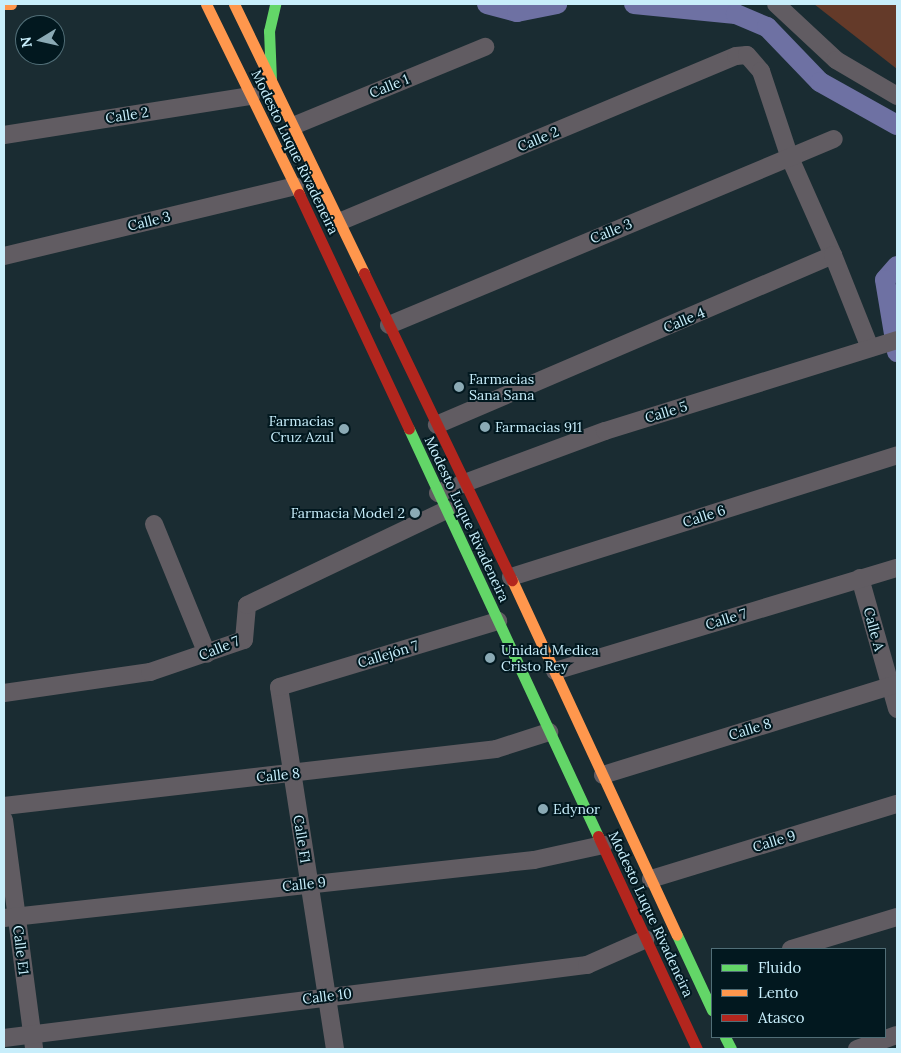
<!DOCTYPE html>
<meta charset="utf-8">
<style>
body{margin:0}
#map{position:relative;width:901px;height:1053px;overflow:hidden;background:#1a2c32;font-family:Lora,serif}
div>[style]{position:absolute}
.green>*{inset:0;background:#643a29}
.canal>*{height:20px;margin:-10px;padding:0 10px;transform-origin:10px;border-radius:10px;background:#6e71a3}
.street>*{height:18px;margin:-9px;padding:0 9px;transform-origin:9px;border-radius:9px;background:#615c62}
.fast>*{height:11px;margin:-5.5px;padding:0 5.5px;transform-origin:5.5px;border-radius:5.5px;background:#63d668}
.slow>*{height:11px;margin:-5.5px;padding:0 5.5px;transform-origin:5.5px;border-radius:5.5px;background:#ff974d}
.jam>*{height:11px;margin:-5.5px;padding:0 5.5px;transform-origin:5.5px;border-radius:5.5px;background:#b3261e}
.dots>*{width:14px;height:14px;translate:-50% -50%;box-sizing:border-box;border:2px solid #02181f;border-radius:50%}
span{translate:-50% -50%;white-space:nowrap;text-align:center;line-height:1.15;-webkit-text-stroke:4px #02181f;paint-order:stroke}
.street-label{font-size:14px;color:#c8eefb}
.poi-label{font-size:14px;color:#c8eefb}
.left{translate:0 -50%;text-align:left}
.right{translate:-100% -50%;text-align:right}
.frame{position:absolute;inset:0;border:5px solid #c8eefb;pointer-events:none}
.legend{position:absolute;left:711px;top:948px;width:175px;height:90px;box-sizing:border-box;background:#02181f;border:1px solid #516e77;margin:0;padding:6px 9px;list-style:none;font-size:15px;color:#c8eefb}
.legend li{display:flex;align-items:center;gap:10px;height:25px}
.legend b{width:25px;border:1px solid #516e77}
.north{position:absolute;left:15px;top:15px;width:50px;height:50px;box-sizing:border-box;background:#02181f;border:1px solid #516e77;border-radius:50%;rotate:261deg;font-size:14px;font-weight:700;line-height:20px;text-align:center;color:#c8eefb}
.north::after{content:'';display:block;margin:auto;width:18px;height:22px;background:#8baab5;clip-path:polygon(50% 0,100% 100%,50% 72%,0 100%)}
</style>
<div id="map">
<div class="green">
<div style="clip-path:polygon(814px 4px,897px 4px,897px 69px)"></div>
</div>
<div class="canal">
<div style="left:487px;top:4px;width:31px;rotate:15deg"></div>
<div style="left:517px;top:12px;width:41px;rotate:-11.3deg"></div>
<div style="left:634px;top:4px;width:102px;rotate:5.6deg"></div>
<div style="left:736px;top:14px;width:34px;rotate:23deg"></div>
<div style="left:767px;top:27px;width:76px;rotate:46.1deg"></div>
<div style="left:820px;top:82px;width:88px;rotate:29.2deg"></div>
<div style="left:897px;top:266px;width:18px;rotate:131deg"></div>
<div style="left:885px;top:280px;width:73px;rotate:80.5deg"></div>
</div>
<div class="street">
<div style="left:776px;top:4px;width:82px;rotate:43deg"></div>
<div style="left:836px;top:60px;width:71px;rotate:30.5deg"></div>
<div style="left:293px;top:126px;width:208px;rotate:-22.4deg"></div>
<div style="left:4px;top:135px;width:250px;rotate:-9deg"></div>
<div style="left:339px;top:222px;width:430px;rotate:-22.7deg"></div>
<div style="left:736px;top:56px;width:11px;rotate:-5deg"></div>
<div style="left:747px;top:55px;width:21px;rotate:49deg"></div>
<div style="left:761px;top:71px;width:92px;rotate:71.6deg"></div>
<div style="left:790px;top:158px;width:106px;rotate:66.1deg"></div>
<div style="left:833px;top:255px;width:431px;rotate:156.8deg"></div>
<div style="left:833px;top:255px;width:100px;rotate:68.3deg"></div>
<div style="left:4px;top:256px;width:299px;rotate:-13.5deg"></div>
<div style="left:389px;top:325px;width:482px;rotate:-22.7deg"></div>
<div style="left:438px;top:493px;width:178px;rotate:-20.4deg"></div>
<div style="left:605px;top:431px;width:306px;rotate:-17.3deg"></div>
<div style="left:154px;top:524px;width:140px;rotate:67.8deg"></div>
<div style="left:511px;top:577px;width:405px;rotate:-17.5deg"></div>
<div style="left:860px;top:578px;width:136px;rotate:74.2deg"></div>
<div style="left:555px;top:671px;width:357px;rotate:-16.8deg"></div>
<div style="left:4px;top:693px;width:148px;rotate:-8.2deg"></div>
<div style="left:150px;top:672px;width:99px;rotate:-18.8deg"></div>
<div style="left:244px;top:640px;width:35px;rotate:-85deg"></div>
<div style="left:247px;top:605px;width:221px;rotate:-25.5deg"></div>
<div style="left:603px;top:775px;width:308px;rotate:-17.2deg"></div>
<div style="left:4px;top:806px;width:495px;rotate:-6.6deg"></div>
<div style="left:496px;top:749px;width:56px;rotate:-17.8deg"></div>
<div style="left:4px;top:820px;width:231px;rotate:82.5deg"></div>
<div style="left:651px;top:879px;width:257px;rotate:-17deg"></div>
<div style="left:4px;top:918px;width:533px;rotate:-6.25deg"></div>
<div style="left:534px;top:860px;width:71px;rotate:-12.3deg"></div>
<div style="left:791px;top:949px;width:111px;rotate:-16.8deg"></div>
<div style="left:4px;top:1038px;width:588px;rotate:-7.14deg"></div>
<div style="left:587px;top:965px;width:64px;rotate:-23.8deg"></div>
<div style="left:335px;top:1049px;width:366px;rotate:-98.8deg"></div>
<div style="left:279px;top:687px;width:229px;rotate:-16.8deg"></div>
<div style="left:857px;top:1049px;width:42px;rotate:-19.3deg"></div>
</div>
<div class="fast">
<div style="left:271px;top:80px;width:49px;rotate:-92.3deg"></div>
<div style="left:269px;top:31px;width:28px;rotate:-77deg"></div>
<div style="left:409px;top:429px;width:449px;rotate:65.1deg"></div>
<div style="left:677px;top:935px;width:83px;rotate:65deg"></div>
<div style="left:725px;top:1037px;width:13px;rotate:63deg"></div>
</div>
<div class="slow">
<div style="left:4px;top:4px;width:7px"></div>
<div style="left:206px;top:4px;width:212px;rotate:63.9deg"></div>
<div style="left:234px;top:4px;width:299px;rotate:64.2deg"></div>
<div style="left:512px;top:580px;width:391px;rotate:65.1deg"></div>
</div>
<div class="jam">
<div style="left:299px;top:194px;width:259px;rotate:64.9deg"></div>
<div style="left:364px;top:273px;width:341px;rotate:64.3deg"></div>
<div style="left:598px;top:836px;width:235px;rotate:65.1deg"></div>
</div>
<div class="dots">
<div style="left:459px;top:387px;background:#8baab5"></div>
<div style="left:485px;top:427px;background:#8baab5"></div>
<div style="left:344px;top:429px;background:#8baab5"></div>
<div style="left:415px;top:513px;background:#8baab5"></div>
<div style="left:490px;top:658px;background:#8baab5"></div>
<div style="left:543px;top:809px;background:#8baab5"></div>
</div>
<div class="street-label">
<span style="left:389px;top:86px;rotate:-22deg">Calle 1</span>
<span style="left:127px;top:115px;rotate:-9deg">Calle 2</span>
<span style="left:538px;top:139px;rotate:-23deg">Calle 2</span>
<span style="left:295px;top:152px;rotate:64deg">Modesto Luque Rivadeneira</span>
<span style="left:149px;top:221px;rotate:-14deg">Calle 3</span>
<span style="left:611px;top:231px;rotate:-22deg">Calle 3</span>
<span style="left:684px;top:320px;rotate:-23deg">Calle 4</span>
<span style="left:666px;top:412px;rotate:-17deg">Calle 5</span>
<span style="left:704px;top:516px;rotate:-18deg">Calle 6</span>
<span style="left:467px;top:519px;rotate:65deg">Modesto Luque Rivadeneira</span>
<span style="left:726px;top:619px;rotate:-17deg">Calle 7</span>
<span style="left:874px;top:629px;rotate:75deg">Calle A</span>
<span style="left:219px;top:648px;rotate:-22deg">Calle 7</span>
<span style="left:388px;top:654px;rotate:-17deg">Callejón 7</span>
<span style="left:750px;top:729px;rotate:-17deg">Calle 8</span>
<span style="left:278px;top:775px;rotate:-6deg">Calle 8</span>
<span style="left:302px;top:839px;rotate:81deg">Calle F1</span>
<span style="left:774px;top:841px;rotate:-17deg">Calle 9</span>
<span style="left:304px;top:884px;rotate:-6deg">Calle 9</span>
<span style="left:651px;top:914px;rotate:65deg">Modesto Luque Rivadeneira</span>
<span style="left:21px;top:950px;rotate:83deg">Calle E1</span>
<span style="left:327px;top:996px;rotate:-7deg">Calle 10</span>
</div>
<div class="poi-label">
<span class="left" style="left:469px;top:387px">Farmacias<br>Sana Sana</span>
<span class="right" style="left:334px;top:429px">Farmacias<br>Cruz Azul</span>
<span class="left" style="left:495px;top:427px">Farmacias 911</span>
<span class="right" style="left:405px;top:513px">Farmacia Model 2</span>
<span class="left" style="left:501px;top:658px">Unidad Medica<br>Cristo Rey</span>
<span class="left" style="left:553px;top:809px">Edynor</span>
</div>
<div class="frame"></div>
<ul class="legend">
<li><b style="height:6px;background:#63d668"></b>Fluido</li>
<li><b style="height:6px;background:#ff974d"></b>Lento</li>
<li><b style="height:6px;background:#b3261e"></b>Atasco</li>
</ul>
<div class="north">N</div>
</div>
